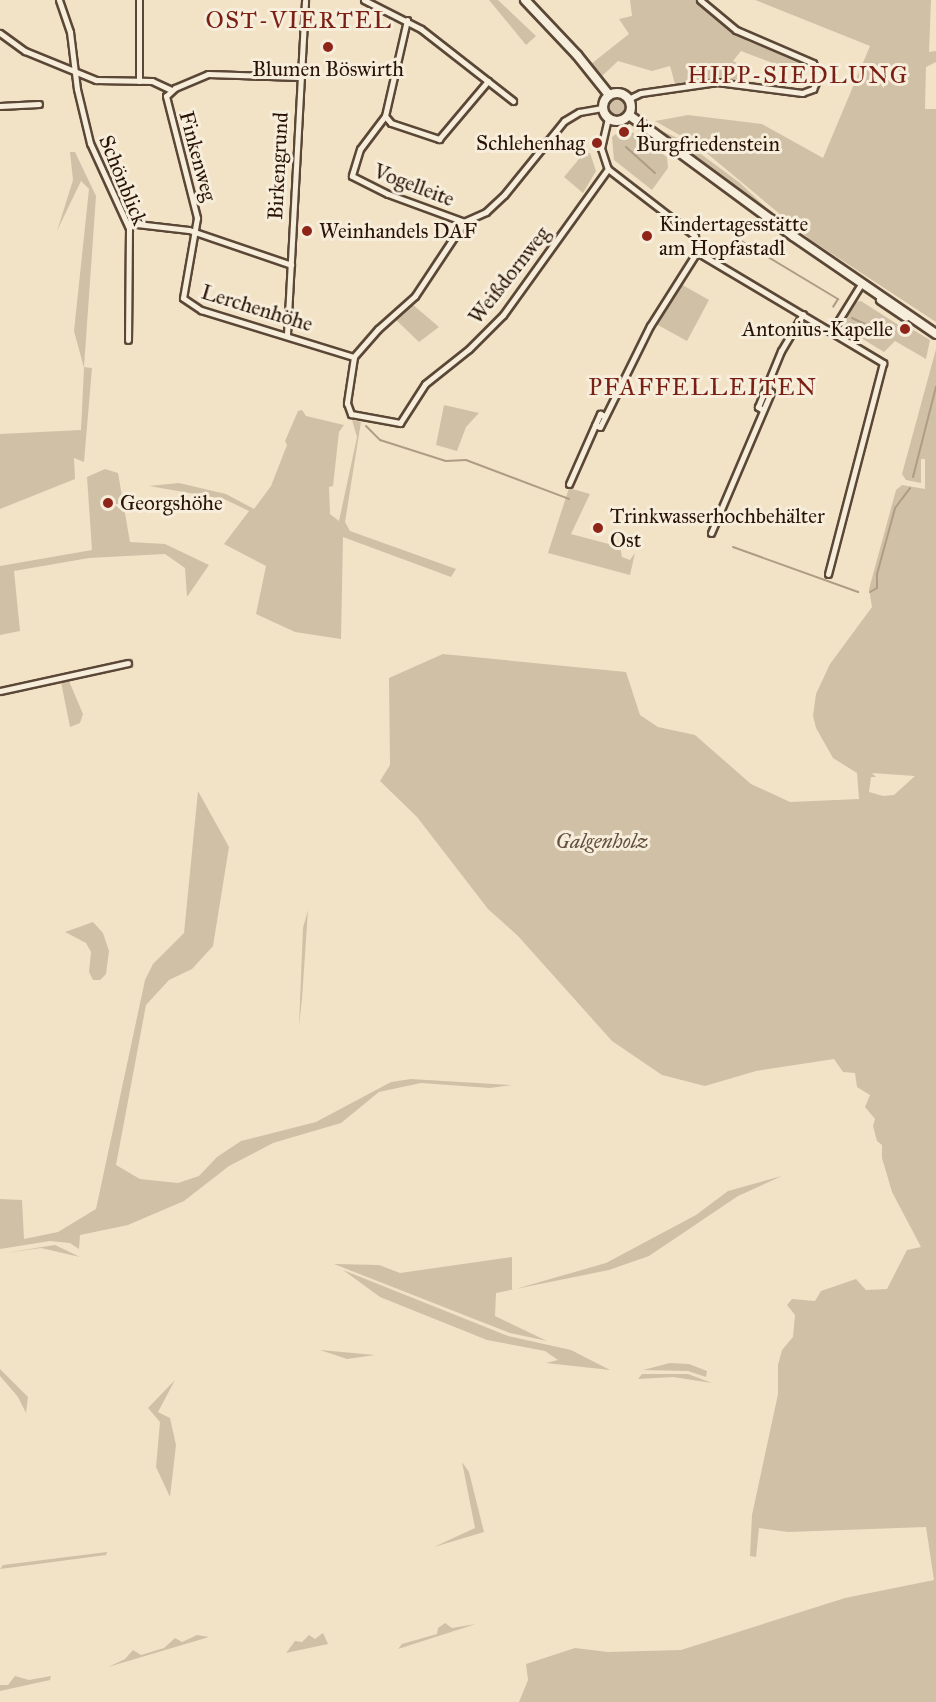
<!DOCTYPE html>
<meta charset="utf-8">
<style>
body{margin:0}
#map{position:relative;width:936px;height:1702px;overflow:hidden;background:#f2e3c7;font-family:"IM FELL Great Primer",serif}
div>[style]{position:absolute}
.green>*{inset:0;background:#d0c0a6}
.round{border-radius:50%}
.stream>*{height:2px;margin:-1px;padding:0 1px;transform-origin:1px;border-radius:1px;background:#ae9c85}
.roads{filter:drop-shadow(2px 0 #5b4736) drop-shadow(-2px 0 #5b4736) drop-shadow(0 2px #5b4736) drop-shadow(0 -2px #5b4736)}
.street>*{height:5px;margin:-2.5px;padding:0 2.5px;transform-origin:2.5px;border-radius:2.5px;background:#f7eddb}
.secondary>*{height:8px;margin:-4px;padding:0 4px;transform-origin:4px;border-radius:4px;background:#f7eddb}
.secondary>.ring{margin:-4px;padding:0;box-sizing:content-box;background:none;border:8px solid #f7eddb;border-radius:50%}
.dots>*{width:16px;height:16px;translate:-50% -50%;box-sizing:border-box;border:3px solid #f7eddb;border-radius:50%}
span{translate:-50% -50%;white-space:nowrap;text-align:center;line-height:1.15;-webkit-text-stroke:6px #f7eddb;paint-order:stroke}
.poi-label{font-size:21px;color:#291306}
.left{translate:0 -50%;text-align:left}
.right{translate:-100% -50%;text-align:right}
.street-label{font-size:21px;color:#291306}
.park-label{font-size:21px;color:#63503e;font-style:italic}
.quarter-label{font-size:24px;color:#7a1f14;letter-spacing:1.5px}
</style>
<div id="map">
<div class="green">
<div style="clip-path:polygon(489px 0,498px 0,536px 36px,526px 45px)"></div>
<div style="clip-path:polygon(630px 0,697px 0,731px 31px,749px 42px,800px 61px,794px 71px,741px 51px,733px 61px,745px 67px,743px 80px,675px 84px,670px 66px,652px 71px,618px 61px,601px 77px,591px 64px,629px 34px,619px 19px,632px 16px)"></div>
<div style="clip-path:polygon(755px 0,931px 0,929px 52px,936px 51px,936px 62px,926px 67px,925px 109px,936px 109px,936px 322px,811px 240px,697px 145px,655px 121px,688px 115px,762px 124px,823px 158px,870px 46px)"></div>
<div class="round" style="left:606px;top:96px;width:22px;height:22px"></div>
<div style="clip-path:polygon(621px 130px,632px 132px,667px 157px,668px 168px,652px 190px,614px 160px,612px 137px)"></div>
<div style="clip-path:polygon(662px 131px,682px 140px,740px 183px,776px 217px,777px 223px)"></div>
<div style="clip-path:polygon(70px 152px,75px 152px,96px 196px,84px 367px,92px 368px,84px 462px,74px 458px,75px 479px,0 509px,0 434px,81px 430px,84px 368px,74px 331px,89px 189px,81px 181px,57px 231px,73px 180px)"></div>
<div style="clip-path:polygon(584px 153px,590px 153px,596px 171px,583px 193px,564px 177px)"></div>
<div style="clip-path:polygon(679px 283px,709px 300px,687px 341px,656px 324px)"></div>
<div style="clip-path:polygon(861px 301px,900px 326px,905px 333px,910px 328px,930px 340px,926px 359px,895px 341px,884px 352px,843px 327px,855px 302px)"></div>
<div style="clip-path:polygon(412px 304px,439px 327px,419px 342px,395px 319px)"></div>
<div style="clip-path:polygon(evenodd,936px 349px,936px 1702px,519px 1702px,528px 1680px,526px 1664px,575px 1648px,608px 1652px,681px 1650px,845px 1598px,934px 1580px,926px 1527px,788px 1532px,759px 1528px,756px 1557px,750px 1556px,752px 1515px,778px 1394px,778px 1365px,782px 1350px,793px 1337px,795px 1315px,787px 1305px,792px 1299px,815px 1301px,821px 1291px,856px 1279px,866px 1290px,887px 1289px,907px 1250px,921px 1247px,892px 1192px,882px 1158px,882px 1145px,877px 1141px,873px 1126px,875px 1119px,865px 1107px,870px 1095px,857px 1087px,855px 1073px,843px 1072px,834px 1059px,756px 1071px,705px 1086px,662px 1075px,612px 1041px,518px 936px,488px 909px,417px 817px,380px 781px,390px 765px,389px 678px,443px 654px,626px 672px,640px 715px,658px 727px,695px 735px,751px 784px,790px 802px,859px 799px,857px 773px,833px 758px,816px 728px,813px 716px,816px 694px,830px 664px,872px 607px,869px 589px,896px 490px,902px 485px,925px 489px,925px 459px,921px 459px,921px 483px,906px 480px,902px 474px,936px 349px,872px 773px,915px 776px,894px 795px,883px 796px,869px 792px,871px 777px,876px 777px,872px 773px)"></div>
<div style="clip-path:polygon(444px 405px,479px 413px,466px 427px,457px 451px,436px 445px)"></div>
<div style="clip-path:polygon(302px 410px,306px 416px,344px 425px,339px 432px,333px 486px,329px 487px,330px 514px,339px 521px,357px 437px,352px 420px,361px 422px,345px 522px,350px 531px,456px 569px,451px 577px,343px 537px,341px 639px,295px 632px,256px 614px,266px 566px,224px 544px,249px 511px,224px 499px,149px 486px,179px 483px,226px 494px,254px 509px,271px 486px,287px 445px,285px 441px,298px 411px)"></div>
<div style="clip-path:polygon(105px 469px,118px 473px,130px 542px,165px 544px,209px 565px,187px 597px,185px 568px,165px 554px,89px 558px,14px 571px,20px 631px,0 635px,0 566px,92px 550px,87px 477px)"></div>
<div style="clip-path:polygon(569px 488px,590px 494px,571px 534px,620px 547px,622px 557px,630px 560px,635px 553px,630px 575px,548px 553px)"></div>
<div style="clip-path:polygon(69px 681px,83px 714px,80px 723px,70px 727px,61px 682px)"></div>
<div style="clip-path:polygon(198px 791px,229px 847px,213px 946px,192px 969px,169px 980px,146px 1005px,116px 1165px,140px 1179px,178px 1183px,199px 1176px,217px 1157px,241px 1141px,316px 1122px,391px 1082px,411px 1079px,512px 1085px,490px 1088px,421px 1083px,379px 1092px,341px 1123px,273px 1143px,229px 1166px,184px 1201px,128px 1225px,80px 1235px,79px 1249px,70px 1243px,50px 1241px,0 1249px,0 1199px,22px 1200px,24px 1239px,58px 1232px,96px 1209px,145px 980px,153px 964px,184px 933px)"></div>
<div style="clip-path:polygon(308px 910px,302px 999px,299px 1026px,303px 928px)"></div>
<div style="clip-path:polygon(93px 922px,103px 933px,109px 951px,106px 974px,100px 980px,93px 980px,89px 972px,91px 952px,86px 943px,65px 932px)"></div>
<div style="clip-path:polygon(782px 1176px,738px 1196px,649px 1256px,609px 1270px,496px 1293px,495px 1316px,547px 1341px,510px 1333px,334px 1264px,379px 1265px,400px 1273px,512px 1257px,512px 1290px,606px 1263px,696px 1215px,728px 1191px)"></div>
<div style="clip-path:polygon(55px 1245px,80px 1257px,41px 1248px,4px 1253px)"></div>
<div style="clip-path:polygon(343px 1270px,508px 1336px,571px 1350px,610px 1370px,546px 1363px,558px 1360px,545px 1351px,487px 1340px,380px 1297px)"></div>
<div style="clip-path:polygon(320px 1350px,375px 1355px,347px 1359px)"></div>
<div style="clip-path:polygon(670px 1363px,689px 1364px,707px 1371px,706px 1377px,688px 1371px,643px 1370px)"></div>
<div style="clip-path:polygon(0 1369px,28px 1397px,26px 1413px,18px 1397px,0 1376px)"></div>
<div style="clip-path:polygon(642px 1374px,688px 1374px,712px 1383px,673px 1377px,638px 1379px)"></div>
<div style="clip-path:polygon(175px 1380px,158px 1412px,170px 1418px,176px 1445px,170px 1497px,156px 1467px,160px 1422px,148px 1408px)"></div>
<div style="clip-path:polygon(462px 1462px,469px 1472px,484px 1532px,434px 1547px,475px 1528px)"></div>
<div style="clip-path:polygon(107px 1552px,106px 1555px,0 1569px,3px 1565px)"></div>
<div style="clip-path:polygon(445px 1623px,452px 1628px,476px 1624px,398px 1649px,402px 1644px,437px 1634px,438px 1628px)"></div>
<div style="clip-path:polygon(323px 1633px,328px 1644px,286px 1653px,295px 1641px,302px 1642px,309px 1635px,315px 1639px)"></div>
<div style="clip-path:polygon(197px 1635px,209px 1637px,108px 1667px,125px 1659px,133px 1650px,141px 1655px,164px 1648px,175px 1638px,182px 1642px)"></div>
<div style="clip-path:polygon(15px 1676px,29px 1680px,51px 1676px,50px 1680px,0 1691px,0 1685px,8px 1685px)"></div>
</div>
<div class="stream">
<div style="left:626px;top:147px;width:39px;rotate:42deg"></div>
<div style="left:738px;top:239px;width:117px;rotate:31deg"></div>
<div style="left:838px;top:299px;width:9px;rotate:122deg"></div>
<div style="left:852px;top:318px;width:43px;rotate:24.8deg"></div>
<div style="left:366px;top:426px;width:20px;rotate:45deg"></div>
<div style="left:380px;top:440px;width:69px;rotate:17.7deg"></div>
<div style="left:446px;top:461px;width:20px;rotate:-3deg"></div>
<div style="left:466px;top:460px;width:110px;rotate:20.7deg"></div>
<div style="left:913px;top:477px;width:93px;rotate:-75.7deg"></div>
<div style="left:733px;top:547px;width:133px;rotate:19.8deg"></div>
<div style="left:870px;top:592px;width:8px;rotate:-30deg"></div>
<div style="left:877px;top:588px;width:14px;rotate:-90deg"></div>
<div style="left:877px;top:574px;width:68px;rotate:-74.7deg"></div>
<div style="left:895px;top:508px;width:25px;rotate:-53deg"></div>
</div>
<div class="roads">
<div class="street">
<div style="left:59px;top:0;width:34px;rotate:71deg"></div>
<div style="left:70px;top:32px;width:57px;rotate:83deg"></div>
<div style="left:77px;top:89px;width:56px;rotate:76.5deg"></div>
<div style="left:90px;top:143px;width:94px;rotate:65.4deg"></div>
<div style="left:129px;top:228px;width:112px;rotate:90.5deg"></div>
<div style="left:364px;top:0;width:64px;rotate:27deg"></div>
<div style="left:421px;top:29px;width:117px;rotate:38deg"></div>
<div style="left:407px;top:20px;width:98px;rotate:102.9deg"></div>
<div style="left:385px;top:116px;width:9px;rotate:49deg"></div>
<div style="left:391px;top:123px;width:51px;rotate:18.4deg"></div>
<div style="left:439px;top:139px;width:76px;rotate:-49.8deg"></div>
<div style="left:0;top:33px;width:31px;rotate:36deg"></div>
<div style="left:25px;top:51px;width:77px;rotate:22.2deg"></div>
<div style="left:96px;top:80px;width:56px;rotate:1deg"></div>
<div style="left:152px;top:81px;width:21px;rotate:25deg"></div>
<div style="left:299px;top:77px;width:91px;rotate:-178.1deg"></div>
<div style="left:208px;top:74px;width:36px;rotate:157deg"></div>
<div style="left:175px;top:88px;width:12px;rotate:138deg"></div>
<div style="left:166px;top:96px;width:126px;rotate:75.7deg"></div>
<div style="left:197px;top:218px;width:81px;rotate:99.9deg"></div>
<div style="left:183px;top:298px;width:22px;rotate:34deg"></div>
<div style="left:201px;top:310px;width:160px;rotate:17.1deg"></div>
<div style="left:139px;top:81px;width:81px;rotate:-90deg"></div>
<div style="left:628px;top:99px;width:14px;rotate:-25deg"></div>
<div style="left:641px;top:93px;width:77px;rotate:-8.2deg"></div>
<div style="left:717px;top:82px;width:86px;rotate:7.4deg"></div>
<div style="left:802px;top:93px;width:12px;rotate:-20deg"></div>
<div style="left:813px;top:89px;width:14px;rotate:-65deg"></div>
<div style="left:819px;top:76px;width:14px;rotate:-115deg"></div>
<div style="left:813px;top:63px;width:84px;rotate:-156.8deg"></div>
<div style="left:736px;top:30px;width:47px;rotate:-140.2deg"></div>
<div style="left:0;top:106px;width:39px;rotate:-3deg"></div>
<div style="left:602px;top:108px;width:23px;rotate:170deg"></div>
<div style="left:579px;top:112px;width:17px;rotate:149deg"></div>
<div style="left:564px;top:121px;width:95px;rotate:129deg"></div>
<div style="left:504px;top:195px;width:25px;rotate:137deg"></div>
<div style="left:486px;top:212px;width:24px;rotate:156deg"></div>
<div style="left:464px;top:222px;width:89px;rotate:123.5deg"></div>
<div style="left:415px;top:296px;width:50px;rotate:138.3deg"></div>
<div style="left:378px;top:329px;width:37px;rotate:131deg"></div>
<div style="left:354px;top:357px;width:47px;rotate:98.7deg"></div>
<div style="left:347px;top:403px;width:12px;rotate:70deg"></div>
<div style="left:351px;top:414px;width:50px;rotate:10.4deg"></div>
<div style="left:400px;top:423px;width:46px;rotate:-57.3deg"></div>
<div style="left:425px;top:384px;width:56px;rotate:-38.5deg"></div>
<div style="left:469px;top:349px;width:48px;rotate:-45deg"></div>
<div style="left:503px;top:315px;width:180px;rotate:-54.3deg"></div>
<div style="left:385px;top:116px;width:41px;rotate:127.1deg"></div>
<div style="left:360px;top:149px;width:28px;rotate:107deg"></div>
<div style="left:352px;top:176px;width:40px;rotate:26.6deg"></div>
<div style="left:388px;top:194px;width:81px;rotate:20.2deg"></div>
<div style="left:608px;top:118px;width:31px;rotate:103deg"></div>
<div style="left:601px;top:148px;width:22px;rotate:72deg"></div>
<div style="left:608px;top:169px;width:110px;rotate:37.6deg"></div>
<div style="left:695px;top:236px;width:16px;rotate:83deg"></div>
<div style="left:697px;top:252px;width:217px;rotate:30.8deg"></div>
<div style="left:883px;top:363px;width:218px;rotate:104.6deg"></div>
<div style="left:128px;top:223px;width:61px;rotate:6.5deg"></div>
<div style="left:189px;top:230px;width:108px;rotate:18.9deg"></div>
<div style="left:832px;top:331px;width:55px;rotate:-58.3deg"></div>
<div style="left:287px;top:334px;width:334px;rotate:-86.9deg"></div>
<div style="left:763px;top:410px;width:6px;rotate:-149deg"></div>
<div style="left:758px;top:407px;width:61px;rotate:-67.7deg"></div>
<div style="left:781px;top:351px;width:43px;rotate:-59.3deg"></div>
<div style="left:595px;top:425px;width:5px;rotate:22deg"></div>
<div style="left:600px;top:427px;width:113px;rotate:-63.7deg"></div>
<div style="left:650px;top:326px;width:88px;rotate:-57.6deg"></div>
<div style="left:569px;top:484px;width:77px;rotate:-66.1deg"></div>
<div style="left:600px;top:414px;width:5px;rotate:22deg"></div>
<div style="left:711px;top:533px;width:153px;rotate:-66.9deg"></div>
<div style="left:771px;top:392px;width:6px;rotate:-149deg"></div>
<div style="left:0;top:691px;width:131px;rotate:-12.3deg"></div>
</div>
<div class="secondary">
<div style="left:525px;top:0;width:76px;rotate:46.6deg"></div>
<div style="left:577px;top:55px;width:51px;rotate:51.3deg"></div>
<div class="ring" style="left:603px;top:93px;width:20px;height:20px"></div>
<div style="left:629px;top:115px;width:204px;rotate:36.4deg"></div>
<div style="left:793px;top:236px;width:173px;rotate:34.4deg"></div>
<div style="left:881px;top:300px;width:30px;rotate:34deg"></div>
</div>
</div>
<div class="dots">
<div style="left:328px;top:47px;background:#8f2418"></div>
<div style="left:624px;top:132px;background:#8f2418"></div>
<div style="left:597px;top:143px;background:#8f2418"></div>
<div style="left:307px;top:231px;background:#8f2418"></div>
<div style="left:647px;top:236px;background:#8f2418"></div>
<div style="left:905px;top:329px;background:#8f2418"></div>
<div style="left:108px;top:503px;background:#8f2418"></div>
<div style="left:598px;top:528px;background:#8f2418"></div>
</div>
<div class="poi-label">
<span style="left:328px;top:69px">Blumen Böswirth</span>
<span class="left" style="left:636px;top:132px">4.<br>Burgfriedenstein</span>
<span class="right" style="left:585px;top:143px">Schlehenhag</span>
<span class="left" style="left:659px;top:236px">Kindertagesstätte<br>am Hopfastadl</span>
<span class="left" style="left:319px;top:231px">Weinhandels DAF</span>
<span class="right" style="left:893px;top:329px">Antonius-Kapelle</span>
<span class="left" style="left:120px;top:503px">Georgshöhe</span>
<span class="left" style="left:610px;top:528px">Trinkwasserhochbehälter<br>Ost</span>
</div>
<div class="street-label">
<span style="left:198px;top:156px;rotate:75deg">Finkenweg</span>
<span style="left:278px;top:166px;rotate:-87deg">Birkengrund</span>
<span style="left:123px;top:180px;rotate:68deg">Schönblick</span>
<span style="left:414px;top:185px;rotate:21deg">Vogelleite</span>
<span style="left:509px;top:275px;rotate:-52deg">Weißdornweg</span>
<span style="left:257px;top:308px;rotate:17deg">Lerchenhöhe</span>
</div>
<div class="park-label">
<span style="left:602px;top:841px">Galgenholz</span>
</div>
<div class="quarter-label">
<span style="left:299px;top:21px">OST-VIERTEL</span>
<span style="left:798px;top:76px">HIPP-SIEDLUNG</span>
<span style="left:703px;top:388px">PFAFFELLEITEN</span>
</div>
</div>
